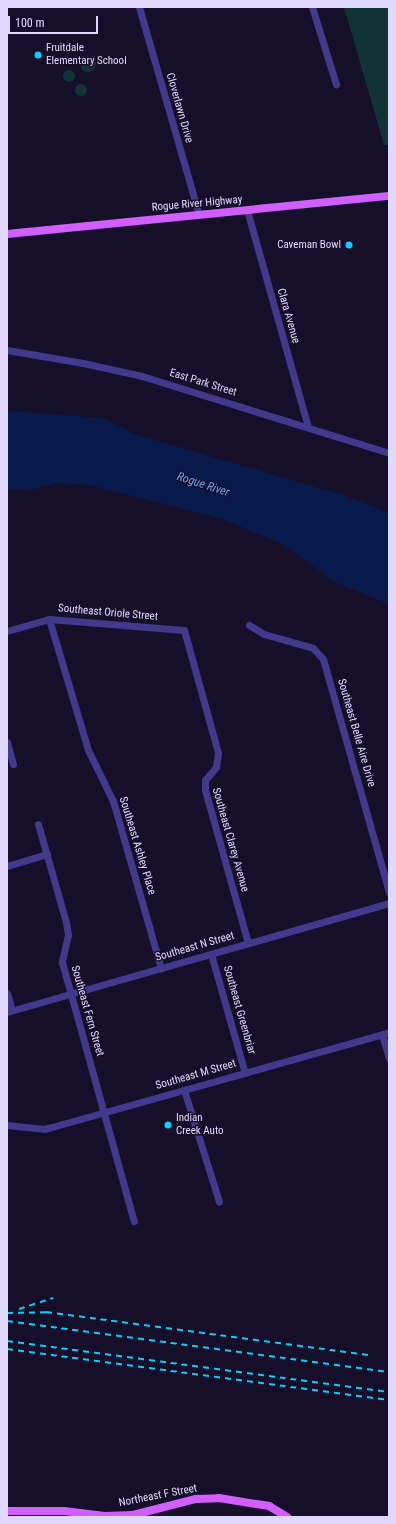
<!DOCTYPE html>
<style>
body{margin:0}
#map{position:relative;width:396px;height:1524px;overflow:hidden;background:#160f2a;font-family:"Roboto Condensed",sans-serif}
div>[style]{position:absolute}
.green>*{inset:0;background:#123335}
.round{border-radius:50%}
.water>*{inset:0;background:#081a4b}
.minor>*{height:7px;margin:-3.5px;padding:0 3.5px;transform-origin:3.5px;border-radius:3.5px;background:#42388c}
.major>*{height:8px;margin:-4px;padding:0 4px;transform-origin:4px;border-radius:4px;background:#d15fff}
.rail>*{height:2px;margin-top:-1px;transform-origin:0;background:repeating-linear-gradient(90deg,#04d1ff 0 6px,transparent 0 11px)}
.dots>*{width:11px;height:11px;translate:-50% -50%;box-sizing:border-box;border:2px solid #160f2a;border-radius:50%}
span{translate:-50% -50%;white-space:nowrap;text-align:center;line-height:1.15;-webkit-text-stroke:3px #160f2a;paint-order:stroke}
.poi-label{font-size:11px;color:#e0d8ff}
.left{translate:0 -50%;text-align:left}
.right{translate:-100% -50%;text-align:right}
.street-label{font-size:11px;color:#e0d8ff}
.water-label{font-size:12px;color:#66abff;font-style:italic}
.frame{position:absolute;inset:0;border:8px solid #e0d8ff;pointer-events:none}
.scale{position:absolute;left:8px;top:16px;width:90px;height:18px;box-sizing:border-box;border:2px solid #e0d8ff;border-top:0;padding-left:5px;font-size:12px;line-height:14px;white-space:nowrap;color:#e0d8ff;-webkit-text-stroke:3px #160f2a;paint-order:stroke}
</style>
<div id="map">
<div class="green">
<div style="clip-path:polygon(344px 7px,389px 7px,389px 145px,384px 145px)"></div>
<div class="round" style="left:80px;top:56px;width:16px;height:16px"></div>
<div class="round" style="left:63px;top:70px;width:12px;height:12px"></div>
<div class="round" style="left:75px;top:84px;width:12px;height:12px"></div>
</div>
<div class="water">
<div style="clip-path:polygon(7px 411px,102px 418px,134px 434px,346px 496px,389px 513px,389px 604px,332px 581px,287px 546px,223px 519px,90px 485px,56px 483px,31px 490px,7px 489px)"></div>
</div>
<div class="minor">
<div style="left:139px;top:7px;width:216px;rotate:73.9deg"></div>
<div style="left:312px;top:7px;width:81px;rotate:72.7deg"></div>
<div style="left:247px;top:210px;width:225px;rotate:74.3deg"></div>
<div style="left:7px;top:350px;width:77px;rotate:9.7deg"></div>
<div style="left:83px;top:363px;width:60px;rotate:12.4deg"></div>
<div style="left:142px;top:376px;width:259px;rotate:17.3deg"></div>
<div style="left:49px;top:619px;width:137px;rotate:73.4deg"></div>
<div style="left:88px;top:750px;width:57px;rotate:63.9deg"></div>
<div style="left:113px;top:801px;width:174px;rotate:74deg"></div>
<div style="left:249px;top:625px;width:17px;rotate:31deg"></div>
<div style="left:264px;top:634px;width:51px;rotate:15.9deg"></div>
<div style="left:313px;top:648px;width:15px;rotate:48deg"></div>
<div style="left:323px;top:659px;width:243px;rotate:74.2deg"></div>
<div style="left:7px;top:631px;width:44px;rotate:-15.9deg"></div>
<div style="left:49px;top:619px;width:135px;rotate:4.7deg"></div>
<div style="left:184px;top:630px;width:128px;rotate:74.5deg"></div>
<div style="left:218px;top:753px;width:14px;rotate:98deg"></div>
<div style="left:216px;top:767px;width:17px;rotate:130deg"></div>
<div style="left:205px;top:780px;width:10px;rotate:90deg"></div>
<div style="left:205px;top:790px;width:159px;rotate:74.3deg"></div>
<div style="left:7px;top:742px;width:23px;rotate:75deg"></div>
<div style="left:38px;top:824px;width:102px;rotate:74.1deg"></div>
<div style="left:66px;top:922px;width:13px;rotate:81deg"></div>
<div style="left:68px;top:935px;width:28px;rotate:103deg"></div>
<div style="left:62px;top:962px;width:269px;rotate:74.5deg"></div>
<div style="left:7px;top:866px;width:42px;rotate:-16.7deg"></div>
<div style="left:211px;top:954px;width:124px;rotate:74.1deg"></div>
<div style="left:7px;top:993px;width:18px;rotate:74deg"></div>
<div style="left:7px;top:1012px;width:397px;rotate:-15.9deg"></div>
<div style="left:382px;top:1034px;width:25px;rotate:74deg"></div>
<div style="left:184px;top:1090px;width:117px;rotate:72.6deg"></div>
<div style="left:7px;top:1125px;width:37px;rotate:6deg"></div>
<div style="left:44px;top:1129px;width:8px;rotate:-14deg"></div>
<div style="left:52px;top:1127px;width:350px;rotate:-15.7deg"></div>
</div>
<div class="major">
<div style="left:7px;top:234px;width:384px;rotate:-5.7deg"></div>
<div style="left:7px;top:1511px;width:57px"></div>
<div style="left:64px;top:1511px;width:41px;rotate:7deg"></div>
<div style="left:105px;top:1516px;width:28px;rotate:-2deg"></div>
<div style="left:133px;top:1515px;width:65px;rotate:-14.3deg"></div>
<div style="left:196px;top:1499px;width:23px;rotate:-2deg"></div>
<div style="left:219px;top:1498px;width:51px;rotate:9.1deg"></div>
<div style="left:269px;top:1506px;width:21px;rotate:31deg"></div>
</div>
<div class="rail">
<div style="left:19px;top:1309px;width:36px;rotate:-18deg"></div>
<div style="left:7px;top:1313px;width:39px;rotate:-1deg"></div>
<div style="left:46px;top:1312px;width:325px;rotate:7.6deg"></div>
<div style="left:7px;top:1321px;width:385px;rotate:7.6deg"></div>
<div style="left:7px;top:1341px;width:385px;rotate:7.6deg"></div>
<div style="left:7px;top:1349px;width:385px;rotate:7.6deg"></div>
</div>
<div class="dots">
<div style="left:38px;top:55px;background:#04d1ff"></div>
<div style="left:349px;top:245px;background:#04d1ff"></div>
<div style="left:168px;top:1125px;background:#04d1ff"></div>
</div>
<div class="poi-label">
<span class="left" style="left:46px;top:55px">Fruitdale<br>Elementary School</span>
<span class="right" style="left:341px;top:245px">Caveman Bowl</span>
<span class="left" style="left:176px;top:1125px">Indian<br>Creek Auto</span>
</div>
<div class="street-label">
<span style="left:179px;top:108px;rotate:74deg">Cloverlawn Drive</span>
<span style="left:197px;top:204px;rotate:-5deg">Rogue River Highway</span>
<span style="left:288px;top:316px;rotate:74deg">Clara Avenue</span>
<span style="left:203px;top:383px;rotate:17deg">East Park Street</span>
<span style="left:108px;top:613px;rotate:5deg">Southeast Oriole Street</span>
<span style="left:356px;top:733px;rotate:74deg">Southeast Belle Aire Drive</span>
<span style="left:230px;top:840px;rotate:74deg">Southeast Clarey Avenue</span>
<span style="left:137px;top:846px;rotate:73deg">Southeast Ashley Place</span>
<span style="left:195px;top:947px;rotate:-16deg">Southeast N Street</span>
<span style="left:239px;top:1010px;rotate:74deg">Southeast Greenbriar</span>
<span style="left:87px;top:1011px;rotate:74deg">Southeast Fern Street</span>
<span style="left:196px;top:1075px;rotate:-16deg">Southeast M Street</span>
<span style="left:158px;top:1496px;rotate:-11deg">Northeast F Street</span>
</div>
<div class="water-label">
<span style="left:203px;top:485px;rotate:18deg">Rogue River</span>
</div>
<div class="frame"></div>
<div class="scale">100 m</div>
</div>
